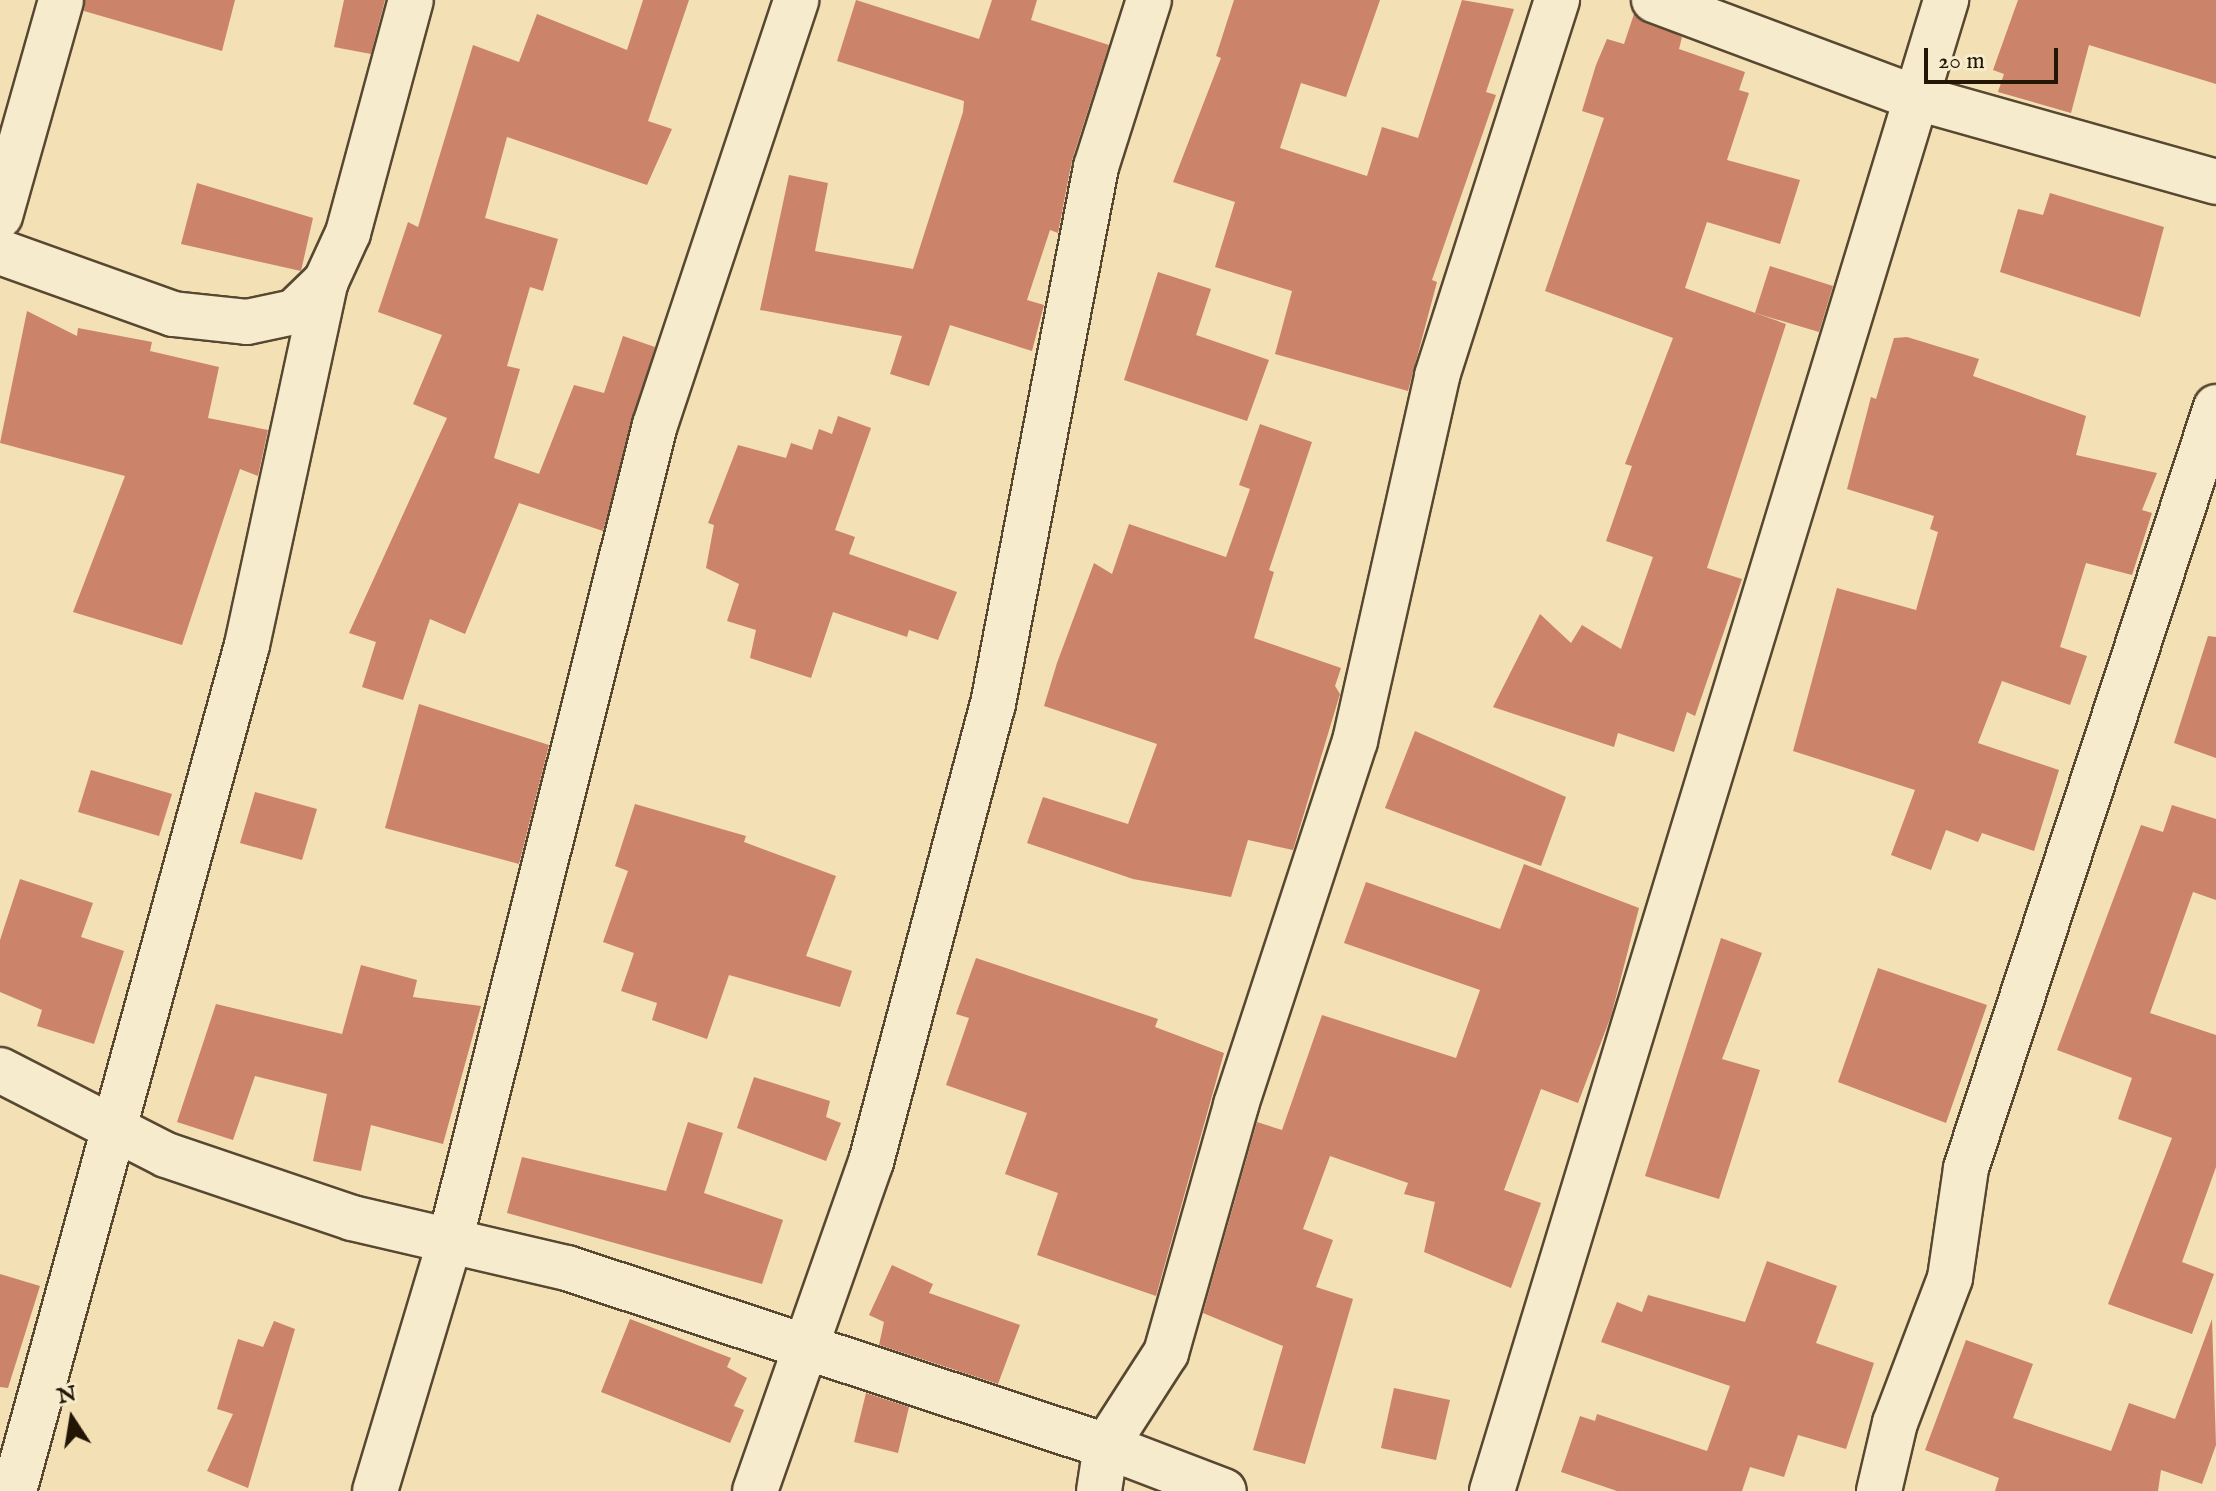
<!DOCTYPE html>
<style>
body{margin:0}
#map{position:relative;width:2216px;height:1491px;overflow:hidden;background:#f3e0b4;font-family:"IM FELL English",serif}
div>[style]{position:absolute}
.building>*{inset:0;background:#cb8369}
.roads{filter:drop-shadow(2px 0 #584831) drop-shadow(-2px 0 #584831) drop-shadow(0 2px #584831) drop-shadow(0 -2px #584831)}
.minor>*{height:44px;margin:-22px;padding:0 22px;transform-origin:22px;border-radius:22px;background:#f7ebce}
span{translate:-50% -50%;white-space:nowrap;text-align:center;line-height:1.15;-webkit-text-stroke:6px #f7ebce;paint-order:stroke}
.north{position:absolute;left:32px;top:1379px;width:80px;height:80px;-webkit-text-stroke:6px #f7ebce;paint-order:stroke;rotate:348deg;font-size:22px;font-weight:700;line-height:32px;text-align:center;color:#241605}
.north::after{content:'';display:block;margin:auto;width:28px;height:36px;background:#241605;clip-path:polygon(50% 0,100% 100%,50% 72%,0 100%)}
.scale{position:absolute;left:1924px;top:48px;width:134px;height:36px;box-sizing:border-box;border:4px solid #241605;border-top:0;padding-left:10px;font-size:24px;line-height:28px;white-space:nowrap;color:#241605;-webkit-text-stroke:6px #f7ebce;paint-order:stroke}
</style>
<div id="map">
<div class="building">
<div style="clip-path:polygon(85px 0,235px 0,222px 51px,84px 11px)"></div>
<div style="clip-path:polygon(344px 0,385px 0,371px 54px,334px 47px)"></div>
<div style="clip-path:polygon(643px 0,689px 0,648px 121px,672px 129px,647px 185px,507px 137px,485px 218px,558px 239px,543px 291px,530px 287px,507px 366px,520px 369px,494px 458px,539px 474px,574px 385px,604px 393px,623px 336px,655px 347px,603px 531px,519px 503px,465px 634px,430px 619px,403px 700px,362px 687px,376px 642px,349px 633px,447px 418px,413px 404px,442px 335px,378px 312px,408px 222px,418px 227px,473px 45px,519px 62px,537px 14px,627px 50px)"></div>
<div style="clip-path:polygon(856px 0,979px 39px,992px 0,1037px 0,1031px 20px,1109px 45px,1072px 160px,1058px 233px,1050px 230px,1027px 300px,1044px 305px,1032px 351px,950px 325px,929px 386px,890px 374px,902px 336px,760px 310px,789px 175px,828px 183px,815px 251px,913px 269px,963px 112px,964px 101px,837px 61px)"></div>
<div style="clip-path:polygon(1234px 0,1380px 0,1346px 97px,1301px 83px,1280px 148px,1367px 176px,1382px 127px,1418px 138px,1462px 0,1514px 9px,1486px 92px,1496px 95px,1432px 280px,1437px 282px,1408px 391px,1275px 354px,1292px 291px,1215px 267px,1235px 202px,1173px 182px,1221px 58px,1216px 56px)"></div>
<div style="clip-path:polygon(2018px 0,2216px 0,2216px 84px,2089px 45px,2071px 113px,1998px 92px,2004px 74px,1993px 70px)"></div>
<div style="clip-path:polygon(1634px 14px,1682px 37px,1679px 49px,1745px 72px,1739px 90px,1749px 93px,1727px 160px,1800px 180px,1780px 244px,1707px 222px,1685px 288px,1786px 324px,1707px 568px,1742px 579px,1695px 716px,1687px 712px,1674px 752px,1618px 733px,1614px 747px,1493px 707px,1540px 614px,1571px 643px,1582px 625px,1621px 649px,1653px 557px,1606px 541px,1632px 466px,1625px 464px,1673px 338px,1545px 291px,1604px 118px,1582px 111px,1596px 65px,1607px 39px,1624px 44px)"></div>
<div style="clip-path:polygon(197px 183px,313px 218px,301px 271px,181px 244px)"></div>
<div style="clip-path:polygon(2050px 193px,2164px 227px,2140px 317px,2000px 272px,2018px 209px,2043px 215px)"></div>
<div style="clip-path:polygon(1770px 266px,1833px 286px,1819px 332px,1755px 313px)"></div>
<div style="clip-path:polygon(1158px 272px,1211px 289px,1196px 335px,1269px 360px,1247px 421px,1124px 380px)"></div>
<div style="clip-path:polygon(27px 311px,77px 336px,78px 328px,152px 342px,150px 351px,219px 367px,208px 418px,268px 430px,258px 476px,240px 469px,182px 645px,73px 612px,125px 476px,0 443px)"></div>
<div style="clip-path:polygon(1907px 337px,1979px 359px,1973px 376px,2086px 416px,2076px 455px,2157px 473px,2142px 510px,2152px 513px,2132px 575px,2086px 563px,2060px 647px,2087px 656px,2070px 705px,2002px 681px,1978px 743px,2059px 770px,2034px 851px,1982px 833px,1978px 842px,1946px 830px,1931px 870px,1891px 855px,1915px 790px,1793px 751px,1837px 588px,1916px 610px,1938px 532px,1930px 529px,1934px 516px,1847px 489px,1871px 397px,1876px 399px,1894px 338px)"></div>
<div style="clip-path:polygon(838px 416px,871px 428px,835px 530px,855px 537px,849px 554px,957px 592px,938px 640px,909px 630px,907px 637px,833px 612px,811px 678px,750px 658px,756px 630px,727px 621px,739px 584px,706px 568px,714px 525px,708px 523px,738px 445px,786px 458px,791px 443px,812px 450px,819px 429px,832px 434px)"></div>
<div style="clip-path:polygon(1260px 424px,1312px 442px,1269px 570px,1274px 572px,1254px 638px,1341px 668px,1335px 686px,1340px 694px,1293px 850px,1248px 840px,1231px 897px,1133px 879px,1027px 843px,1043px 797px,1128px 824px,1157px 744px,1044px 706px,1057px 663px,1094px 563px,1112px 574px,1129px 524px,1226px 557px,1250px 489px,1239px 485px)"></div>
<div style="clip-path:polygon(2208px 636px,2216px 637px,2216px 758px,2174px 743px)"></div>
<div style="clip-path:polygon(419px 704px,549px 745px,519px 864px,385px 828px)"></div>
<div style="clip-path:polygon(1415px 731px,1566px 797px,1541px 866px,1385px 808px)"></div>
<div style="clip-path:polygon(91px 770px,172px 794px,159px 836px,78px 812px)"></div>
<div style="clip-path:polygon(255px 792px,317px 809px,302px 860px,240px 843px)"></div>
<div style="clip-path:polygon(635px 804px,746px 836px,744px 842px,836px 876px,806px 956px,852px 971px,840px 1007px,729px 975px,707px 1039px,652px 1020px,657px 1003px,621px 991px,634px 953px,603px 942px,628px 871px,615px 866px)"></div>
<div style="clip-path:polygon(2172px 805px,2216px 819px,2216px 900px,2193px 892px,2150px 1013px,2216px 1035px,2216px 1167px,2182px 1262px,2214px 1274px,2192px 1334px,2108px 1304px,2172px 1138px,2118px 1119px,2132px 1078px,2057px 1050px,2141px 825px,2163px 832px)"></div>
<div style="clip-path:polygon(1524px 864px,1639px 908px,1611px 1016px,1578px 1103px,1541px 1089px,1504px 1190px,1541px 1203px,1511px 1288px,1424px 1252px,1435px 1202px,1404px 1194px,1408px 1183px,1330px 1156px,1303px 1229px,1333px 1240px,1316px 1287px,1353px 1299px,1305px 1464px,1253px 1450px,1283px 1346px,1203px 1313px,1257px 1122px,1282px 1130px,1322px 1015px,1456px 1058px,1480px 990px,1344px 943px,1366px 882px,1500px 929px)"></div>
<div style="clip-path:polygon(20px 879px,93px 903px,81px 937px,124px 951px,94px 1044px,37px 1026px,42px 1010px,0 992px,0 940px)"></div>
<div style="clip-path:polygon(1721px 938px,1762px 953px,1722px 1059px,1760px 1070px,1719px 1199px,1645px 1176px)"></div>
<div style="clip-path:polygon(976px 958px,1158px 1019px,1155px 1027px,1224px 1053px,1156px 1296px,1037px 1255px,1058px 1193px,1005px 1174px,1027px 1113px,946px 1085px,969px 1018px,956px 1014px)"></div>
<div style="clip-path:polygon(361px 965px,417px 980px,413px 997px,481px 1006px,443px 1144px,371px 1125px,361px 1171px,313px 1161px,327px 1094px,255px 1076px,233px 1140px,177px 1122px,216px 1004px,342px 1034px)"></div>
<div style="clip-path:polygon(1878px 968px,1987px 1005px,1946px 1123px,1838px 1082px)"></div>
<div style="clip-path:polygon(754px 1077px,830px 1101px,826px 1117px,841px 1123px,826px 1161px,737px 1128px)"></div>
<div style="clip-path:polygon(688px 1122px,723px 1133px,704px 1193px,783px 1220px,762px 1284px,507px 1213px,522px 1157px,666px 1191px)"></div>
<div style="clip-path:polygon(1767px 1261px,1837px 1286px,1816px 1343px,1874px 1363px,1846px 1449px,1798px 1435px,1784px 1477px,1750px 1467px,1742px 1491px,1617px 1491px,1561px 1472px,1580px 1416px,1595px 1421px,1597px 1414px,1707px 1451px,1730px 1386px,1601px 1342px,1617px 1302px,1642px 1312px,1648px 1295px,1745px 1322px)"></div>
<div style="clip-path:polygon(892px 1265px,933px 1284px,929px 1293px,1020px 1325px,998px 1384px,879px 1345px,884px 1322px,869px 1315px)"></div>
<div style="clip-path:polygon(0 1274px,40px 1286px,8px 1388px,0 1387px)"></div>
<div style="clip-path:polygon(630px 1319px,731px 1358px,727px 1367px,747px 1378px,734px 1406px,744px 1410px,730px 1443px,601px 1392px)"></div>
<div style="clip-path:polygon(2212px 1319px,2216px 1445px,2202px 1484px,2161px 1470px,2158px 1491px,1995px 1491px,1999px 1478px,1925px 1450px,1966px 1340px,2033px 1364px,2013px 1418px,2111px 1451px,2129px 1403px,2175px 1419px)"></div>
<div style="clip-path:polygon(274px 1321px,295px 1329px,248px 1488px,207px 1471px,233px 1414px,217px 1409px,238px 1339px,263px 1347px)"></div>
<div style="clip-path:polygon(1394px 1388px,1450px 1400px,1436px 1460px,1381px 1448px)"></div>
<div style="clip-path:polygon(866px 1393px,909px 1407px,898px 1453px,854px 1442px)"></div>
</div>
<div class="roads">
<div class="minor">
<div style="left:1654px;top:0;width:278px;rotate:20.5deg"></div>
<div style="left:1914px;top:97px;width:314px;rotate:15.7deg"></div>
<div style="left:0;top:216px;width:224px;rotate:-74.2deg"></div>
<div style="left:0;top:252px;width:184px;rotate:19.7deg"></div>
<div style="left:173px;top:314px;width:74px;rotate:6.2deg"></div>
<div style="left:247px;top:322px;width:48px;rotate:-12deg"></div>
<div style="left:294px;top:312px;width:45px;rotate:-44.1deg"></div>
<div style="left:326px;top:281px;width:53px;rotate:-65.4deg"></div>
<div style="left:348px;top:233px;width:241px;rotate:-74.9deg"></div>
<div style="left:0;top:1070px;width:186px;rotate:27.1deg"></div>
<div style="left:166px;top:1155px;width:196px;rotate:18.7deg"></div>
<div style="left:352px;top:1218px;width:221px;rotate:13.1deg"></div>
<div style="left:567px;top:1268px;width:568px;rotate:18.28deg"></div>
<div style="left:1106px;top:1446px;width:126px;rotate:20.9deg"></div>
<div style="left:14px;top:1491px;width:877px;rotate:-74.6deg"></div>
<div style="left:247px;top:645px;width:372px;rotate:-77.8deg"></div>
<div style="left:375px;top:1491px;width:261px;rotate:-73.3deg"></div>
<div style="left:450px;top:1241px;width:841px;rotate:-75.9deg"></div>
<div style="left:655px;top:425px;width:448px;rotate:-71.6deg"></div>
<div style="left:755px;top:1491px;width:349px;rotate:-70.6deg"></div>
<div style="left:871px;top:1162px;width:474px;rotate:-75.1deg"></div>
<div style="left:993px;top:704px;width:547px;rotate:-79.14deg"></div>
<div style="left:1096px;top:167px;width:175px;rotate:-72.4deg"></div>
<div style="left:1099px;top:1491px;width:46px;rotate:-81.2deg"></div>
<div style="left:1106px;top:1446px;width:111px;rotate:-57.2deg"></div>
<div style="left:1166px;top:1353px;width:258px;rotate:-74.2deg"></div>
<div style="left:1236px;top:1105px;width:383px;rotate:-71.9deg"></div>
<div style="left:1355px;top:741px;width:374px;rotate:-77.3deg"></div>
<div style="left:1437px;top:376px;width:395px;rotate:-72.3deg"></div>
<div style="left:1492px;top:1491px;width:1559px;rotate:-73.06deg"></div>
<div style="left:1879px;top:1491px;width:70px;rotate:-76.8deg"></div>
<div style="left:1895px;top:1423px;width:155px;rotate:-69.2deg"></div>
<div style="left:1950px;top:1278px;width:111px;rotate:-81.7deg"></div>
<div style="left:1966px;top:1168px;width:801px;rotate:-71.81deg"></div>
</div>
</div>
<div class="north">N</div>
<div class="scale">20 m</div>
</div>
